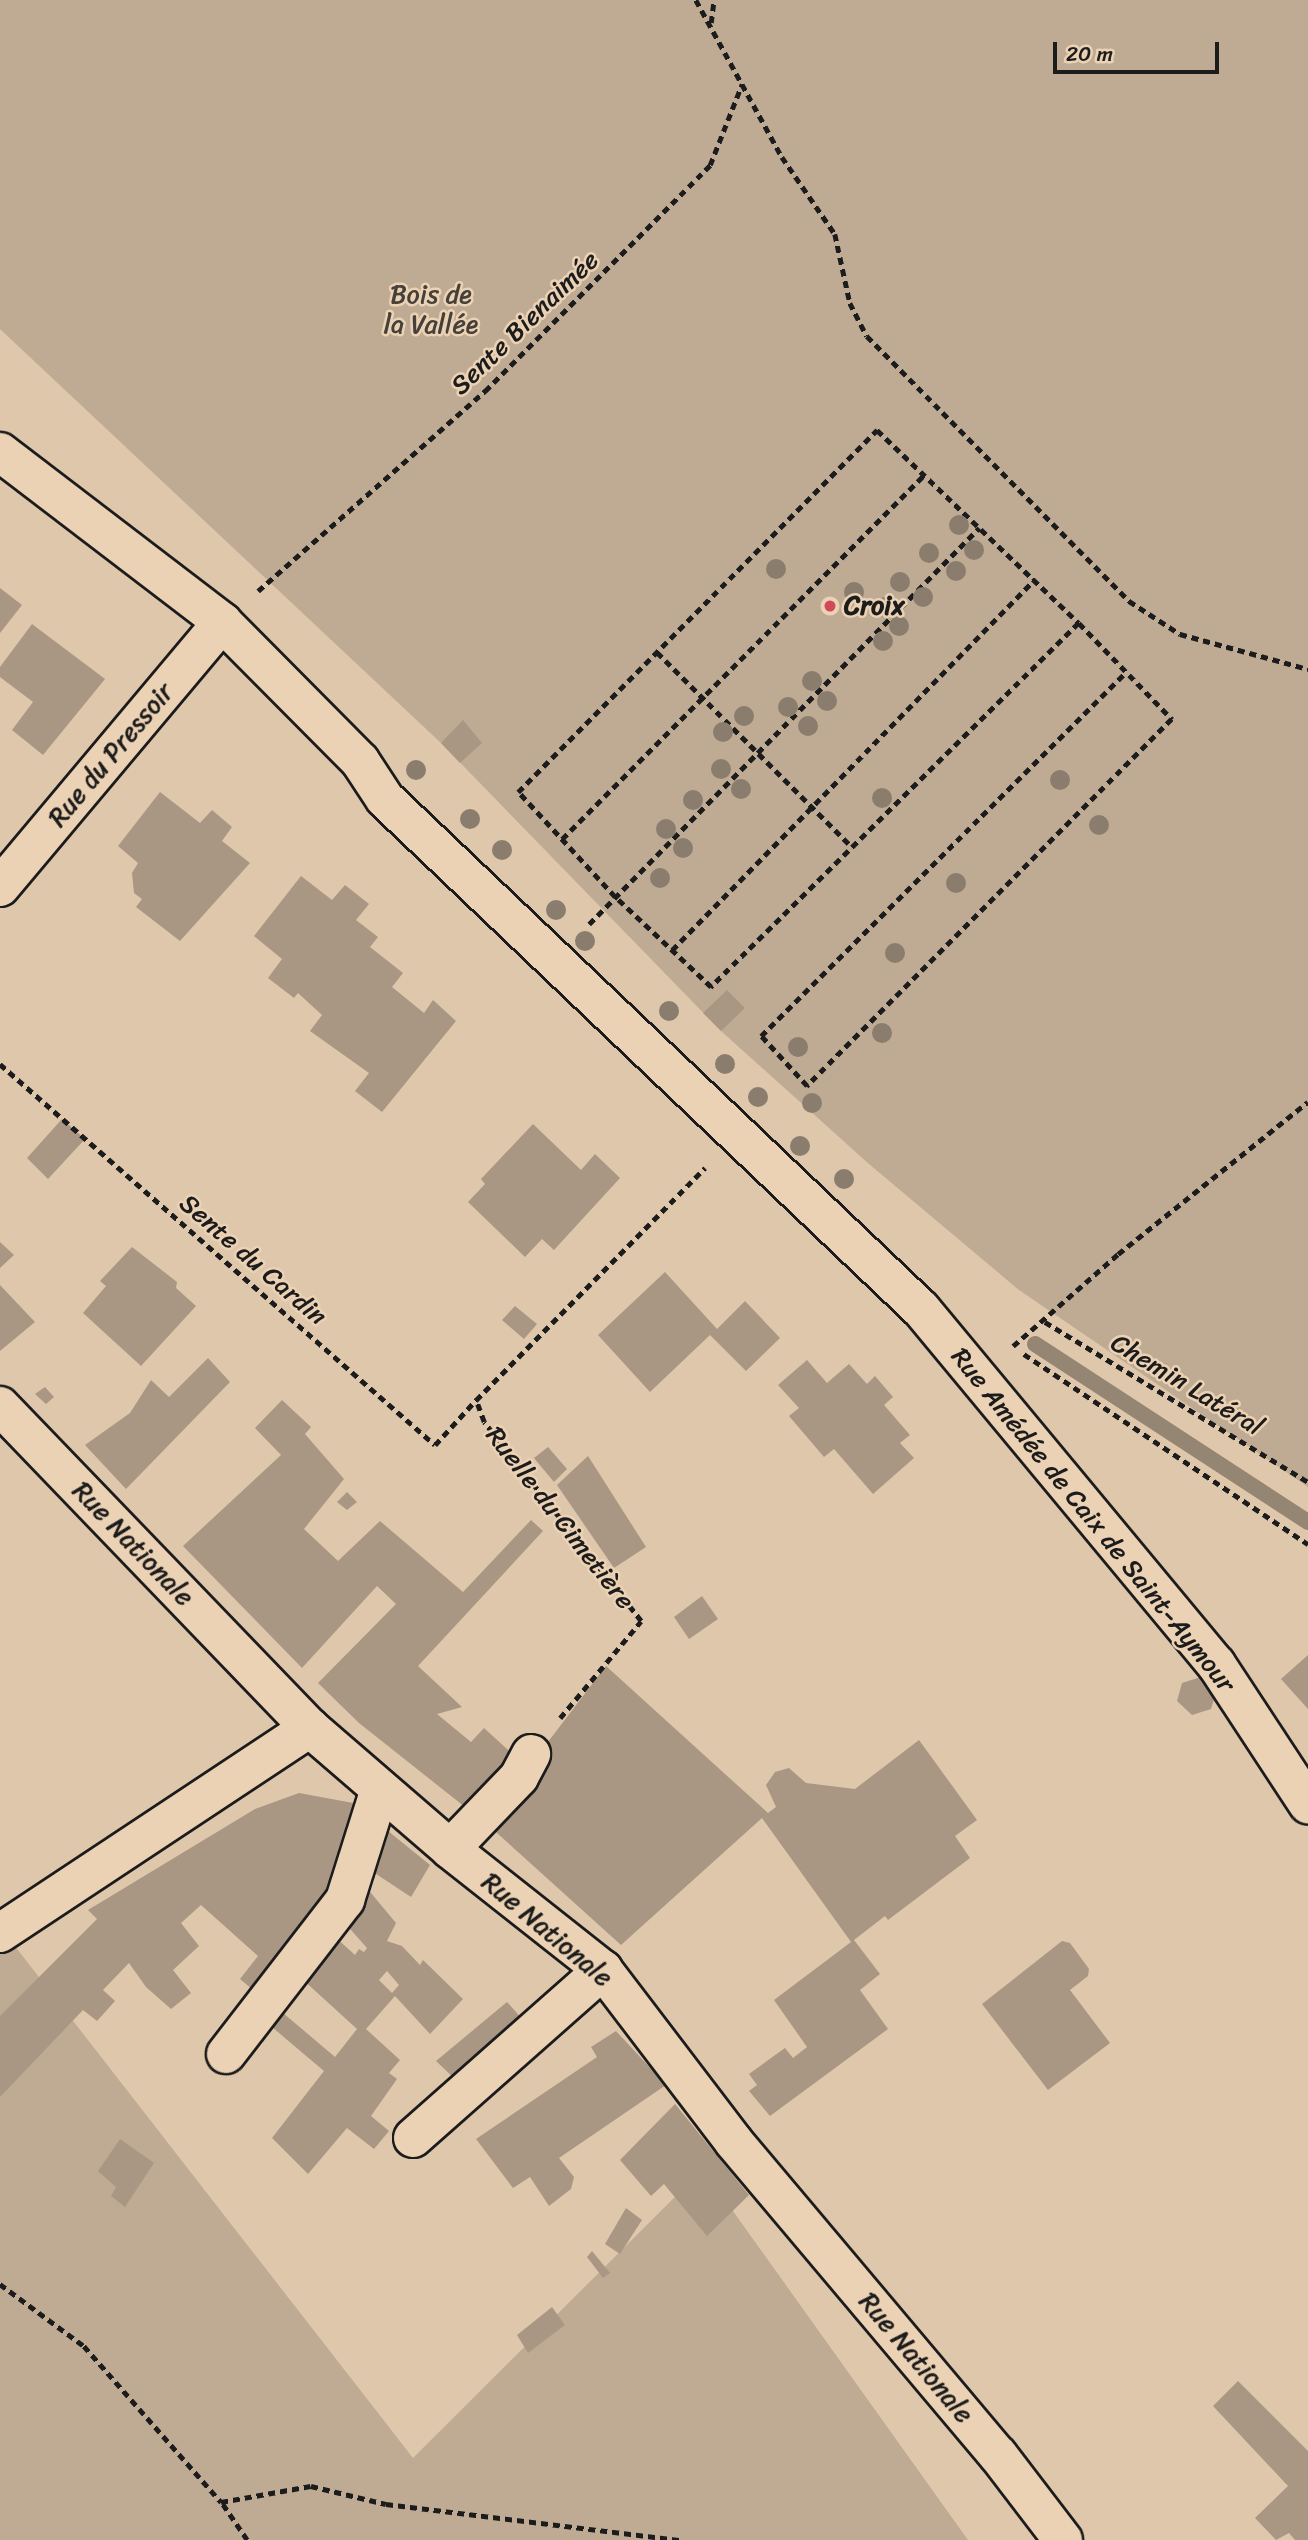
<!DOCTYPE html>
<meta charset="utf-8">
<style>
body{margin:0}
#map{position:relative;width:1308px;height:2540px;overflow:hidden;background:#dfc7ab;font-family:Sriracha,sans-serif}
div>[style]{position:absolute}
.green>*{inset:0;background:#bfab93}
.stream>*{height:16px;margin:-8px;padding:0 8px;transform-origin:8px;border-radius:8px;background:#958573}
.building>*{inset:0;background:#a99783}
.path>*{height:4.5px;margin-top:-2.25px;transform-origin:0;background:repeating-linear-gradient(90deg,#1c1c1c 0 7px,transparent 0 12px)}
.roads{filter:drop-shadow(2px 0 #1c1c1c) drop-shadow(-2px 0 #1c1c1c) drop-shadow(0 2px #1c1c1c) drop-shadow(0 -2px #1c1c1c)}
.minor>*{height:38px;margin:-19px;padding:0 19px;transform-origin:19px;border-radius:19px;background:#ecd2b4}
.trees>*{width:20px;height:20px;margin:-10px;border-radius:50%;background:#8a7d6d}
.dots>*{width:19px;height:19px;translate:-50% -50%;box-sizing:border-box;border:4px solid #ecd2b4;border-radius:50%}
span{translate:-50% -50%;white-space:nowrap;text-align:center;line-height:1.15;-webkit-text-stroke:5px #ecd2b4;paint-order:stroke}
.park-label{font-size:26px;color:#45403a}
.street-label{font-size:26px;color:#1c1c1c}
.poi-label{font-size:26px;color:#1c1c1c;font-weight:700}
.left{translate:0 -50%;text-align:left}
.scale{position:absolute;left:1053px;top:42px;width:166px;height:32px;box-sizing:border-box;border:4px solid #1c1c1c;border-top:0;padding-left:9px;font-size:21px;line-height:24px;white-space:nowrap;color:#1c1c1c;-webkit-text-stroke:5px #ecd2b4;paint-order:stroke}
</style>
<div id="map">
<div class="green">
<div style="clip-path:polygon(0 0,1308px 0,1308px 1487px,1019px 1290px,869px 1164px,721px 1031px,441px 743px,0 329px)"></div>
<div style="clip-path:polygon(0 1927px,413px 2458px,703px 2169px,968px 2540px,0 2540px)"></div>
</div>
<div class="stream">
<div style="left:1035px;top:1344px;width:326px;rotate:33.1deg"></div>
</div>
<div class="building">
<div style="clip-path:polygon(0 588px,22px 605px,0 633px)"></div>
<div style="clip-path:polygon(32px 624px,105px 679px,43px 755px,12px 730px,33px 702px,0 677px,0 667px)"></div>
<div style="clip-path:polygon(463px 720px,482px 743px,460px 763px,441px 743px)"></div>
<div style="clip-path:polygon(160px 792px,200px 823px,212px 810px,232px 827px,222px 841px,250px 863px,180px 941px,136px 907px,142px 899px,134px 893px,132px 873px,138px 863px,118px 846px)"></div>
<div style="clip-path:polygon(301px 876px,332px 900px,345px 885px,369px 904px,356px 920px,378px 937px,370px 947px,403px 973px,392px 987px,424px 1013px,433px 1000px,456px 1021px,382px 1112px,355px 1091px,369px 1073px,310px 1031px,322px 1015px,298px 993px,294px 998px,268px 978px,282px 959px,254px 936px)"></div>
<div style="clip-path:polygon(727px 990px,745px 1008px,721px 1031px,703px 1013px)"></div>
<div style="clip-path:polygon(62px 1119px,85px 1139px,48px 1179px,27px 1158px)"></div>
<div style="clip-path:polygon(533px 1124px,581px 1170px,595px 1154px,620px 1178px,554px 1250px,542px 1239px,525px 1257px,468px 1202px,485px 1184px,481px 1179px)"></div>
<div style="clip-path:polygon(0 1242px,14px 1255px,0 1268px)"></div>
<div style="clip-path:polygon(132px 1247px,177px 1282px,176px 1288px,196px 1306px,141px 1366px,83px 1313px,106px 1286px,100px 1281px)"></div>
<div style="clip-path:polygon(665px 1272px,717px 1329px,745px 1301px,780px 1338px,746px 1371px,710px 1335px,650px 1392px,598px 1335px)"></div>
<div style="clip-path:polygon(0 1285px,35px 1322px,0 1351px)"></div>
<div style="clip-path:polygon(515px 1306px,537px 1324px,524px 1339px,502px 1320px)"></div>
<div style="clip-path:polygon(208px 1358px,230px 1382px,126px 1489px,85px 1445px,130px 1413px,151px 1380px,169px 1397px)"></div>
<div style="clip-path:polygon(807px 1360px,827px 1383px,849px 1364px,867px 1384px,875px 1376px,893px 1397px,884px 1405px,910px 1435px,900px 1443px,914px 1458px,873px 1494px,834px 1449px,824px 1457px,789px 1416px,799px 1408px,778px 1385px)"></div>
<div style="clip-path:polygon(45px 1387px,54px 1397px,46px 1404px,35px 1394px)"></div>
<div style="clip-path:polygon(282px 1400px,311px 1427px,305px 1434px,344px 1479px,304px 1529px,338px 1561px,380px 1521px,463px 1592px,531px 1520px,543px 1531px,418px 1666px,462px 1707px,437px 1714px,471px 1742px,484px 1728px,520px 1761px,470px 1811px,359px 1723px,318px 1683px,396px 1604px,377px 1586px,302px 1668px,183px 1546px,281px 1455px,255px 1428px)"></div>
<div style="clip-path:polygon(548px 1447px,567px 1469px,554px 1482px,534px 1458px)"></div>
<div style="clip-path:polygon(588px 1456px,646px 1547px,614px 1568px,557px 1485px)"></div>
<div style="clip-path:polygon(347px 1492px,357px 1502px,347px 1510px,337px 1502px)"></div>
<div style="clip-path:polygon(702px 1596px,718px 1619px,689px 1639px,674px 1617px)"></div>
<div style="clip-path:polygon(1308px 1655px,1308px 1709px,1281px 1679px)"></div>
<div style="clip-path:polygon(606px 1666px,768px 1813px,776px 1807px,766px 1785px,775px 1772px,789px 1768px,806px 1783px,855px 1789px,919px 1740px,977px 1820px,955px 1836px,970px 1858px,888px 1920px,885px 1916px,854px 1940px,880px 1974px,860px 1990px,888px 2029px,770px 2116px,749px 2091px,757px 2085px,749px 2074px,785px 2048px,793px 2058px,807px 2047px,774px 2000px,851px 1942px,762px 1818px,621px 1945px,486px 1823px)"></div>
<div style="clip-path:polygon(1207px 1675px,1217px 1689px,1211px 1709px,1192px 1715px,1177px 1701px,1182px 1683px)"></div>
<div style="clip-path:polygon(299px 1793px,364px 1805px,335px 1895px,259px 1995px,240px 1979px,258px 1956px,201px 1905px,181px 1923px,199px 1946px,173px 1970px,191px 1993px,171px 2009px,146px 1987px,129px 1963px,103px 1990px,115px 2001px,97px 2021px,83px 2010px,0 2097px,0 2016px,97px 1919px,88px 1910px,255px 1809px)"></div>
<div style="clip-path:polygon(377px 1822px,430px 1865px,411px 1897px,364px 1866px)"></div>
<div style="clip-path:polygon(evenodd,366px 1887px,396px 1923px,387px 1941px,402px 1946px,420px 1965px,423px 1960px,463px 1999px,430px 2034px,395px 1996px,366px 2029px,400px 2060px,389px 2073px,397px 2079px,371px 2116px,389px 2131px,374px 2149px,347px 2128px,308px 2174px,272px 2138px,324px 2071px,266px 2022px,276px 2007px,335px 2057px,357px 2029px,301px 1978px,333px 1935px,355px 1955px,359px 1949px,364px 1952px,367px 1948px,343px 1921px,366px 1887px,387px 1971px,399px 1985px,392px 1993px,379px 1980px,387px 1971px)"></div>
<div style="clip-path:polygon(1062px 1941px,1070px 1943px,1089px 1969px,1088px 1976px,1070px 1990px,1110px 2043px,1048px 2090px,982px 2004px)"></div>
<div style="clip-path:polygon(507px 2002px,524px 2021px,456px 2080px,436px 2061px)"></div>
<div style="clip-path:polygon(616px 2031px,666px 2085px,559px 2158px,574px 2177px,571px 2189px,549px 2206px,530px 2177px,513px 2188px,476px 2139px,597px 2057px,591px 2047px)"></div>
<div style="clip-path:polygon(675px 2104px,749px 2195px,707px 2236px,664px 2184px,651px 2196px,620px 2160px)"></div>
<div style="clip-path:polygon(120px 2139px,154px 2163px,125px 2207px,111px 2196px,116px 2187px,98px 2171px)"></div>
<div style="clip-path:polygon(626px 2208px,642px 2220px,620px 2254px,605px 2244px)"></div>
<div style="clip-path:polygon(592px 2251px,610px 2273px,603px 2278px,587px 2257px)"></div>
<div style="clip-path:polygon(552px 2307px,565px 2325px,528px 2353px,517px 2335px)"></div>
<div style="clip-path:polygon(1238px 2381px,1308px 2451px,1308px 2540px,1295px 2540px,1289px 2533px,1276px 2540px,1255px 2518px,1288px 2486px,1213px 2406px)"></div>
</div>
<div class="path">
<div style="left:696px;top:0;width:179px;rotate:61.3deg"></div>
<div style="left:782px;top:157px;width:93px;rotate:55.5deg"></div>
<div style="left:835px;top:234px;width:71px;rotate:77.7deg"></div>
<div style="left:850px;top:303px;width:37px;rotate:63deg"></div>
<div style="left:867px;top:336px;width:373px;rotate:45.3deg"></div>
<div style="left:1129px;top:601px;width:61px;rotate:32.9deg"></div>
<div style="left:1180px;top:634px;width:133px;rotate:15.3deg"></div>
<div style="left:711px;top:23px;width:23px;rotate:-83deg"></div>
<div style="left:258px;top:591px;width:303px;rotate:-41.4deg"></div>
<div style="left:485px;top:391px;width:319px;rotate:-45.1deg"></div>
<div style="left:710px;top:165px;width:87px;rotate:-68.4deg"></div>
<div style="left:1079px;top:623px;width:518px;rotate:135.31deg"></div>
<div style="left:711px;top:987px;width:132px;rotate:-136.8deg"></div>
<div style="left:615px;top:897px;width:143px;rotate:-132.7deg"></div>
<div style="left:518px;top:792px;width:510px;rotate:-45.24deg"></div>
<div style="left:877px;top:430px;width:279px;rotate:43.7deg"></div>
<div style="left:1079px;top:623px;width:134px;rotate:45.9deg"></div>
<div style="left:1172px;top:719px;width:518px;rotate:134.84deg"></div>
<div style="left:807px;top:1086px;width:68px;rotate:-132.6deg"></div>
<div style="left:761px;top:1036px;width:513px;rotate:-44.92deg"></div>
<div style="left:657px;top:652px;width:276px;rotate:45deg"></div>
<div style="left:562px;top:839px;width:513px;rotate:-45.16deg"></div>
<div style="left:589px;top:924px;width:556px;rotate:-45.44deg"></div>
<div style="left:672px;top:950px;width:519px;rotate:-45.62deg"></div>
<div style="left:0;top:1064px;width:578px;rotate:41.21deg"></div>
<div style="left:435px;top:1445px;width:61px;rotate:-47.7deg"></div>
<div style="left:1045px;top:1322px;width:308px;rotate:31.3deg"></div>
<div style="left:1013px;top:1346px;width:140px;rotate:-41.2deg"></div>
<div style="left:1118px;top:1254px;width:243px;rotate:-38.7deg"></div>
<div style="left:1024px;top:1354px;width:342px;rotate:33.8deg"></div>
<div style="left:560px;top:1718px;width:126px;rotate:-50.1deg"></div>
<div style="left:641px;top:1621px;width:253px;rotate:-128.3deg"></div>
<div style="left:484px;top:1422px;width:23px;rotate:-110deg"></div>
<div style="left:476px;top:1400px;width:326px;rotate:-45.4deg"></div>
<div style="left:0;top:2284px;width:104px;rotate:36.4deg"></div>
<div style="left:84px;top:2346px;width:208px;rotate:48.7deg"></div>
<div style="left:247px;top:2540px;width:46px;rotate:-124.4deg"></div>
<div style="left:221px;top:2502px;width:91px;rotate:-10.1deg"></div>
<div style="left:311px;top:2486px;width:77px;rotate:13.5deg"></div>
<div style="left:386px;top:2504px;width:297px;rotate:7deg"></div>
</div>
<div class="roads">
<div class="minor">
<div style="left:0;top:452px;width:280px;rotate:37.4deg"></div>
<div style="left:222px;top:622px;width:196px;rotate:45.2deg"></div>
<div style="left:360px;top:761px;width:45px;rotate:56.7deg"></div>
<div style="left:385px;top:799px;width:740px;rotate:43.58deg"></div>
<div style="left:921px;top:1309px;width:462px;rotate:50.3deg"></div>
<div style="left:1216px;top:1664px;width:168px;rotate:56.7deg"></div>
<div style="left:0;top:887px;width:346px;rotate:-50deg"></div>
<div style="left:0;top:1406px;width:447px;rotate:46.1deg"></div>
<div style="left:310px;top:1728px;width:185px;rotate:40.8deg"></div>
<div style="left:450px;top:1849px;width:195px;rotate:38.3deg"></div>
<div style="left:603px;top:1970px;width:216px;rotate:52.7deg"></div>
<div style="left:734px;top:2142px;width:409px;rotate:49.9deg"></div>
<div style="left:998px;top:2455px;width:107px;rotate:52.6deg"></div>
<div style="left:450px;top:1849px;width:100px;rotate:-46.2deg"></div>
<div style="left:519px;top:1777px;width:26px;rotate:-62deg"></div>
<div style="left:0;top:1933px;width:372px;rotate:-33.5deg"></div>
<div style="left:226px;top:2054px;width:195px;rotate:-52.3deg"></div>
<div style="left:345px;top:1900px;width:116px;rotate:-72.5deg"></div>
<div style="left:413px;top:2138px;width:254px;rotate:-41.5deg"></div>
</div>
</div>
<div class="trees">
<div style="left:959px;top:525px"></div>
<div style="left:974px;top:550px"></div>
<div style="left:929px;top:553px"></div>
<div style="left:776px;top:569px"></div>
<div style="left:956px;top:571px"></div>
<div style="left:900px;top:582px"></div>
<div style="left:854px;top:592px"></div>
<div style="left:923px;top:597px"></div>
<div style="left:885px;top:607px"></div>
<div style="left:899px;top:626px"></div>
<div style="left:883px;top:641px"></div>
<div style="left:812px;top:681px"></div>
<div style="left:827px;top:701px"></div>
<div style="left:788px;top:707px"></div>
<div style="left:744px;top:716px"></div>
<div style="left:808px;top:726px"></div>
<div style="left:723px;top:732px"></div>
<div style="left:721px;top:769px"></div>
<div style="left:416px;top:770px"></div>
<div style="left:1060px;top:780px"></div>
<div style="left:741px;top:789px"></div>
<div style="left:882px;top:798px"></div>
<div style="left:693px;top:800px"></div>
<div style="left:470px;top:819px"></div>
<div style="left:1099px;top:825px"></div>
<div style="left:666px;top:829px"></div>
<div style="left:683px;top:848px"></div>
<div style="left:502px;top:850px"></div>
<div style="left:660px;top:878px"></div>
<div style="left:956px;top:883px"></div>
<div style="left:556px;top:910px"></div>
<div style="left:585px;top:941px"></div>
<div style="left:895px;top:953px"></div>
<div style="left:669px;top:1011px"></div>
<div style="left:882px;top:1033px"></div>
<div style="left:798px;top:1047px"></div>
<div style="left:725px;top:1064px"></div>
<div style="left:758px;top:1097px"></div>
<div style="left:812px;top:1103px"></div>
<div style="left:800px;top:1146px"></div>
<div style="left:844px;top:1179px"></div>
</div>
<div class="dots">
<div style="left:830px;top:606px;background:#d1495b"></div>
</div>
<div class="park-label">
<span style="left:431px;top:310px">Bois de<br>la Vallée</span>
</div>
<div class="street-label">
<span style="left:525px;top:323px;rotate:-44deg">Sente Bienaimée</span>
<span style="left:111px;top:755px;rotate:-50deg">Rue du Pressoir</span>
<span style="left:253px;top:1260px;rotate:41deg">Sente du Cardin</span>
<span style="left:1187px;top:1385px;rotate:31deg">Chemin Latéral</span>
<span style="left:560px;top:1518px;rotate:52deg">Ruelle du Cimetière</span>
<span style="left:1093px;top:1520px;rotate:51deg">Rue Amédée de Caix de Saint-Aymour</span>
<span style="left:133px;top:1544px;rotate:46deg">Rue Nationale</span>
<span style="left:547px;top:1930px;rotate:40deg">Rue Nationale</span>
<span style="left:916px;top:2358px;rotate:50deg">Rue Nationale</span>
</div>
<div class="poi-label">
<span class="left" style="left:844px;top:606px">Croix</span>
</div>
<div class="scale">20 m</div>
</div>
